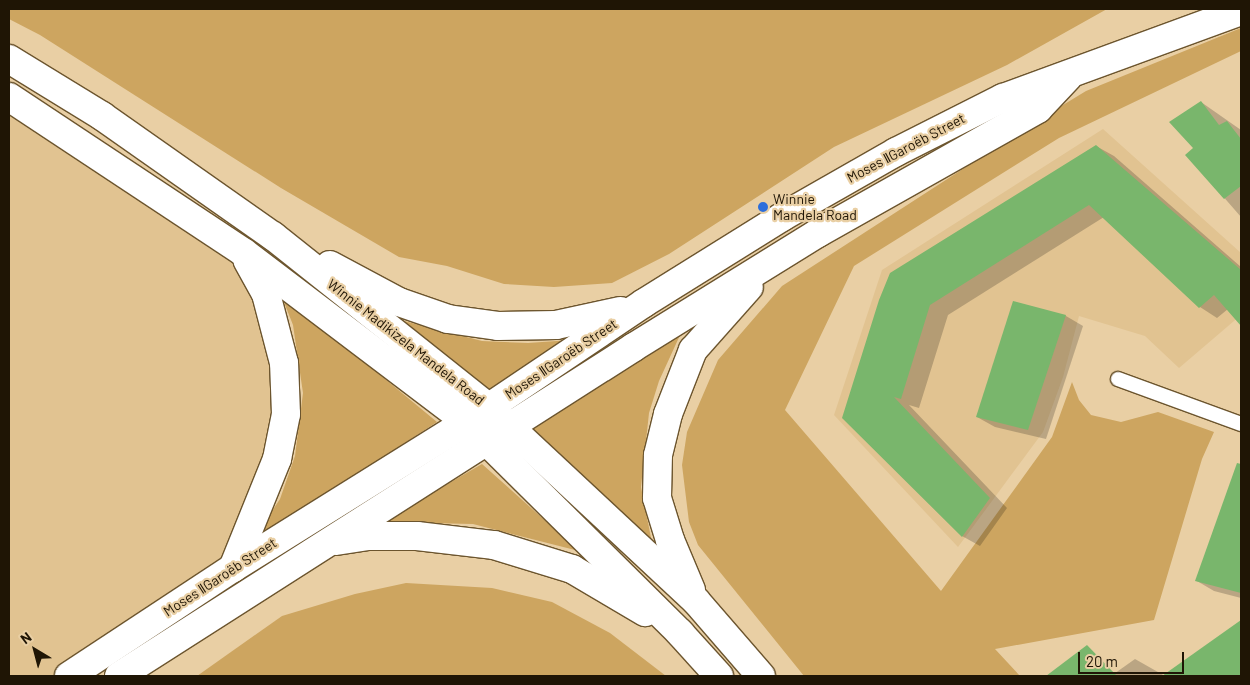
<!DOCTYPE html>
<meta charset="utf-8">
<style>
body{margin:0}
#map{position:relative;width:1250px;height:685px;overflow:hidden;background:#e9cfa4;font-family:Barlow,sans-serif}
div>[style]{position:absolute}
.built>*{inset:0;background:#e1c391}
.green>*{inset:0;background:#cda560}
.shadow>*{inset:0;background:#0003}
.building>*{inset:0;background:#79b66c}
.roads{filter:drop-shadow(1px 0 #6c552e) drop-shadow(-1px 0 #6c552e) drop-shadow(0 1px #6c552e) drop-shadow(0 -1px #6c552e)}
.lane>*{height:14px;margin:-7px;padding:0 7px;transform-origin:7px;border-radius:7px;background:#fff}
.secondary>*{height:28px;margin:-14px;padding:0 14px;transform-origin:14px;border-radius:14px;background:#fff}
.dots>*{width:14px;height:14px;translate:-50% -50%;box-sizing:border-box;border:2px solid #e9cfa4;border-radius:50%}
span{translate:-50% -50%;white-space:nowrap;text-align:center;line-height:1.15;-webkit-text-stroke:4.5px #e9cfa4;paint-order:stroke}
.street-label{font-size:14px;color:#1f1505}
.poi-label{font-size:14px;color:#1f1505}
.left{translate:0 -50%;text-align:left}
.frame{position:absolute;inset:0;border:10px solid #1f1505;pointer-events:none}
.north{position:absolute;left:10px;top:625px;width:50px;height:50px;-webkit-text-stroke:4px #e9cfa4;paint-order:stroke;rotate:323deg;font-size:14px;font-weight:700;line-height:20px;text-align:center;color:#1f1505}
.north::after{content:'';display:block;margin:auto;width:18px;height:22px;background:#1f1505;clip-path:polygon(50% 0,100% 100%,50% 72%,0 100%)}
.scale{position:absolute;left:1078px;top:652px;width:106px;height:22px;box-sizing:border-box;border:2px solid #1f1505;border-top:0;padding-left:6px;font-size:15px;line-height:18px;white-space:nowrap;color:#1f1505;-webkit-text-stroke:4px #e9cfa4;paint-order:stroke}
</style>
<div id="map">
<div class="built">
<div style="clip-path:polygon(9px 96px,243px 252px,286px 414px,233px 568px,70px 676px,9px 676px)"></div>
<div style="clip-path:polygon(1103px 129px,1241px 253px,1241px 315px,1179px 368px,1145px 336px,1079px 316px,1063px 377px,1043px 432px,958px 547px,834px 415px,882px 270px)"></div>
</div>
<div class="green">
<div style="clip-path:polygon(9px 9px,1107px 9px,1007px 65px,834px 147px,669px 254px,612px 283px,554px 287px,504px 284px,447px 266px,399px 257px,281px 188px,40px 35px,9px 19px)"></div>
<div style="clip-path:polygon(1241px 28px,1241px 51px,1059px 138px,854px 266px,785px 410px,941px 591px,1052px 437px,1072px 382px,1079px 400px,1091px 415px,1121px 422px,1158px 412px,1214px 432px,1202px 459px,1154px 620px,995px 649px,1020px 676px,804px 676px,698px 545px,689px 522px,682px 465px,687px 432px,718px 360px,782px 286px,1040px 119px,1086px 91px)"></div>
<div style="clip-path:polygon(280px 292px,437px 422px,265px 534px,260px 529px,280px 499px,295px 456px,303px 393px,293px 325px)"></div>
<div style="clip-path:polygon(404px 321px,482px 341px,528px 343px,571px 340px,490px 393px)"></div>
<div style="clip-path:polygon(681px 333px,659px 381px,649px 413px,641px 487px,652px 543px,533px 429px)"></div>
<div style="clip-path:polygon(482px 464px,579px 551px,473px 524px,382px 522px)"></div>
<div style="clip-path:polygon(406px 583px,492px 588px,552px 602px,610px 633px,666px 676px,197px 676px,282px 616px,355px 594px)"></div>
</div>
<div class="shadow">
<div style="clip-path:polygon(1201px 102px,1241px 130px,1241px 217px,1187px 155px,1194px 148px)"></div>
<div style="clip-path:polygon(1096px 146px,1114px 156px,1241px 267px,1241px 324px,1228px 309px,1217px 318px,1200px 307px,1104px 217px,948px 315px,919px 408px,909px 405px,1007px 508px,980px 546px,962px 536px,843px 418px,891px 274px)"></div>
<div style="clip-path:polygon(1014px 302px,1066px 316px,1083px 326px,1046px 439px,995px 427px,977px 417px)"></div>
<div style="clip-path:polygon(1229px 491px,1241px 494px,1241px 598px,1214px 591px,1197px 581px)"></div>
<div style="clip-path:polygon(1236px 625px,1241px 628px,1241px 676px,1111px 676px,1135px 659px,1165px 676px)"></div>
</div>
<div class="building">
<div style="clip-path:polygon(1201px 101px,1219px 125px,1227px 121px,1241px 139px,1241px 186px,1224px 199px,1185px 155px,1193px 148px,1169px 122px)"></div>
<div style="clip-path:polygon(1096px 145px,1241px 270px,1241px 326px,1214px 295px,1199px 308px,1089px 205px,930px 305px,901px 399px,894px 397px,990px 498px,962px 537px,842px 418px,879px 300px,890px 273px)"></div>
<div style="clip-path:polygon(1013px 301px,1066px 315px,1028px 430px,976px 417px)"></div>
<div style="clip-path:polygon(1237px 463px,1241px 464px,1241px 593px,1195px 581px)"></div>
<div style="clip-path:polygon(1241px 620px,1241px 676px,1162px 676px)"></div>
<div style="clip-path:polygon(1087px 645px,1117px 676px,1046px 676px)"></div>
</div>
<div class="roads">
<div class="lane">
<div style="left:1118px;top:379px;width:131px;rotate:20.1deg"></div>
</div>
<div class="secondary">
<div style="left:9px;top:59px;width:109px;rotate:31.5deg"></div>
<div style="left:102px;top:116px;width:209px;rotate:35.1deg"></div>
<div style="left:273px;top:236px;width:275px;rotate:38.5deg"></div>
<div style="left:488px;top:407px;width:284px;rotate:43deg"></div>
<div style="left:696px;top:601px;width:99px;rotate:49.1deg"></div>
<div style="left:9px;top:97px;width:281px;rotate:33.5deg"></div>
<div style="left:243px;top:252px;width:281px;rotate:37.2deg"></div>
<div style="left:467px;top:422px;width:300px;rotate:44.7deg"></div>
<div style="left:680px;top:633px;width:58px;rotate:47.8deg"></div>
<div style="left:330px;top:265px;width:78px;rotate:28.2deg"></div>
<div style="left:399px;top:302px;width:52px;rotate:19.1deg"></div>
<div style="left:448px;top:319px;width:50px;rotate:8deg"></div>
<div style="left:498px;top:326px;width:58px;rotate:-1deg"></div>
<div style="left:556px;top:325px;width:66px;rotate:-12.3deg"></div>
<div style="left:336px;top:541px;width:33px;rotate:-9deg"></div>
<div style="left:369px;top:536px;width:48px"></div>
<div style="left:417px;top:536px;width:78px;rotate:6.7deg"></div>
<div style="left:494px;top:545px;width:82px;rotate:17.1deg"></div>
<div style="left:572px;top:569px;width:85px;rotate:30.5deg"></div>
<div style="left:233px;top:568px;width:118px;rotate:-68deg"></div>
<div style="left:277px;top:459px;width:46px;rotate:-78.7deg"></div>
<div style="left:286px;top:414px;width:51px;rotate:-92.2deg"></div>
<div style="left:284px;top:363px;width:71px;rotate:-104.6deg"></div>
<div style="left:266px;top:294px;width:38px;rotate:-119deg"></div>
<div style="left:691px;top:590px;width:54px;rotate:-112.8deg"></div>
<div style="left:670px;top:540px;width:44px;rotate:-107.2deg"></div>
<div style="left:657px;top:498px;width:43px;rotate:-88.7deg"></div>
<div style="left:658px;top:455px;width:42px;rotate:-76.3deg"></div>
<div style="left:668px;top:414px;width:69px;rotate:-68.7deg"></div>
<div style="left:693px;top:350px;width:84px;rotate:-48.4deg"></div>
<div style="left:69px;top:676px;width:196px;rotate:-33.4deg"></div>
<div style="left:233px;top:568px;width:276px;rotate:-32deg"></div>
<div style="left:467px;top:422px;width:213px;rotate:-33.9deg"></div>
<div style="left:644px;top:303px;width:163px;rotate:-31.9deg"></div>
<div style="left:782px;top:217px;width:131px;rotate:-29.7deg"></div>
<div style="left:896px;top:152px;width:120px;rotate:-26.8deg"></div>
<div style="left:1003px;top:98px;width:253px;rotate:-20.1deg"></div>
<div style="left:119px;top:676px;width:611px;rotate:-32.57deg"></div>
<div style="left:634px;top:347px;width:216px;rotate:-31.8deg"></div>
<div style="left:818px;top:233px;width:253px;rotate:-29.4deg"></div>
<div style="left:1038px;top:109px;width:44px;rotate:-46.8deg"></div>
</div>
</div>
<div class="dots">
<div style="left:763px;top:207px;background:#2d6edb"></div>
</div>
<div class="street-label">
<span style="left:906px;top:148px;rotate:-28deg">Moses ǁGaroëb Street</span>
<span style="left:406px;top:342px;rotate:38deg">Winnie Madikizela Mandela Road</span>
<span style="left:561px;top:359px;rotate:-34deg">Moses ǁGaroëb Street</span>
<span style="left:220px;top:577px;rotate:-33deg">Moses ǁGaroëb Street</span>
</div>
<div class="poi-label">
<span class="left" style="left:773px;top:207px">Winnie<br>Mandela Road</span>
</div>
<div class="frame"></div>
<div class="north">N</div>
<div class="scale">20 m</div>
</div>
